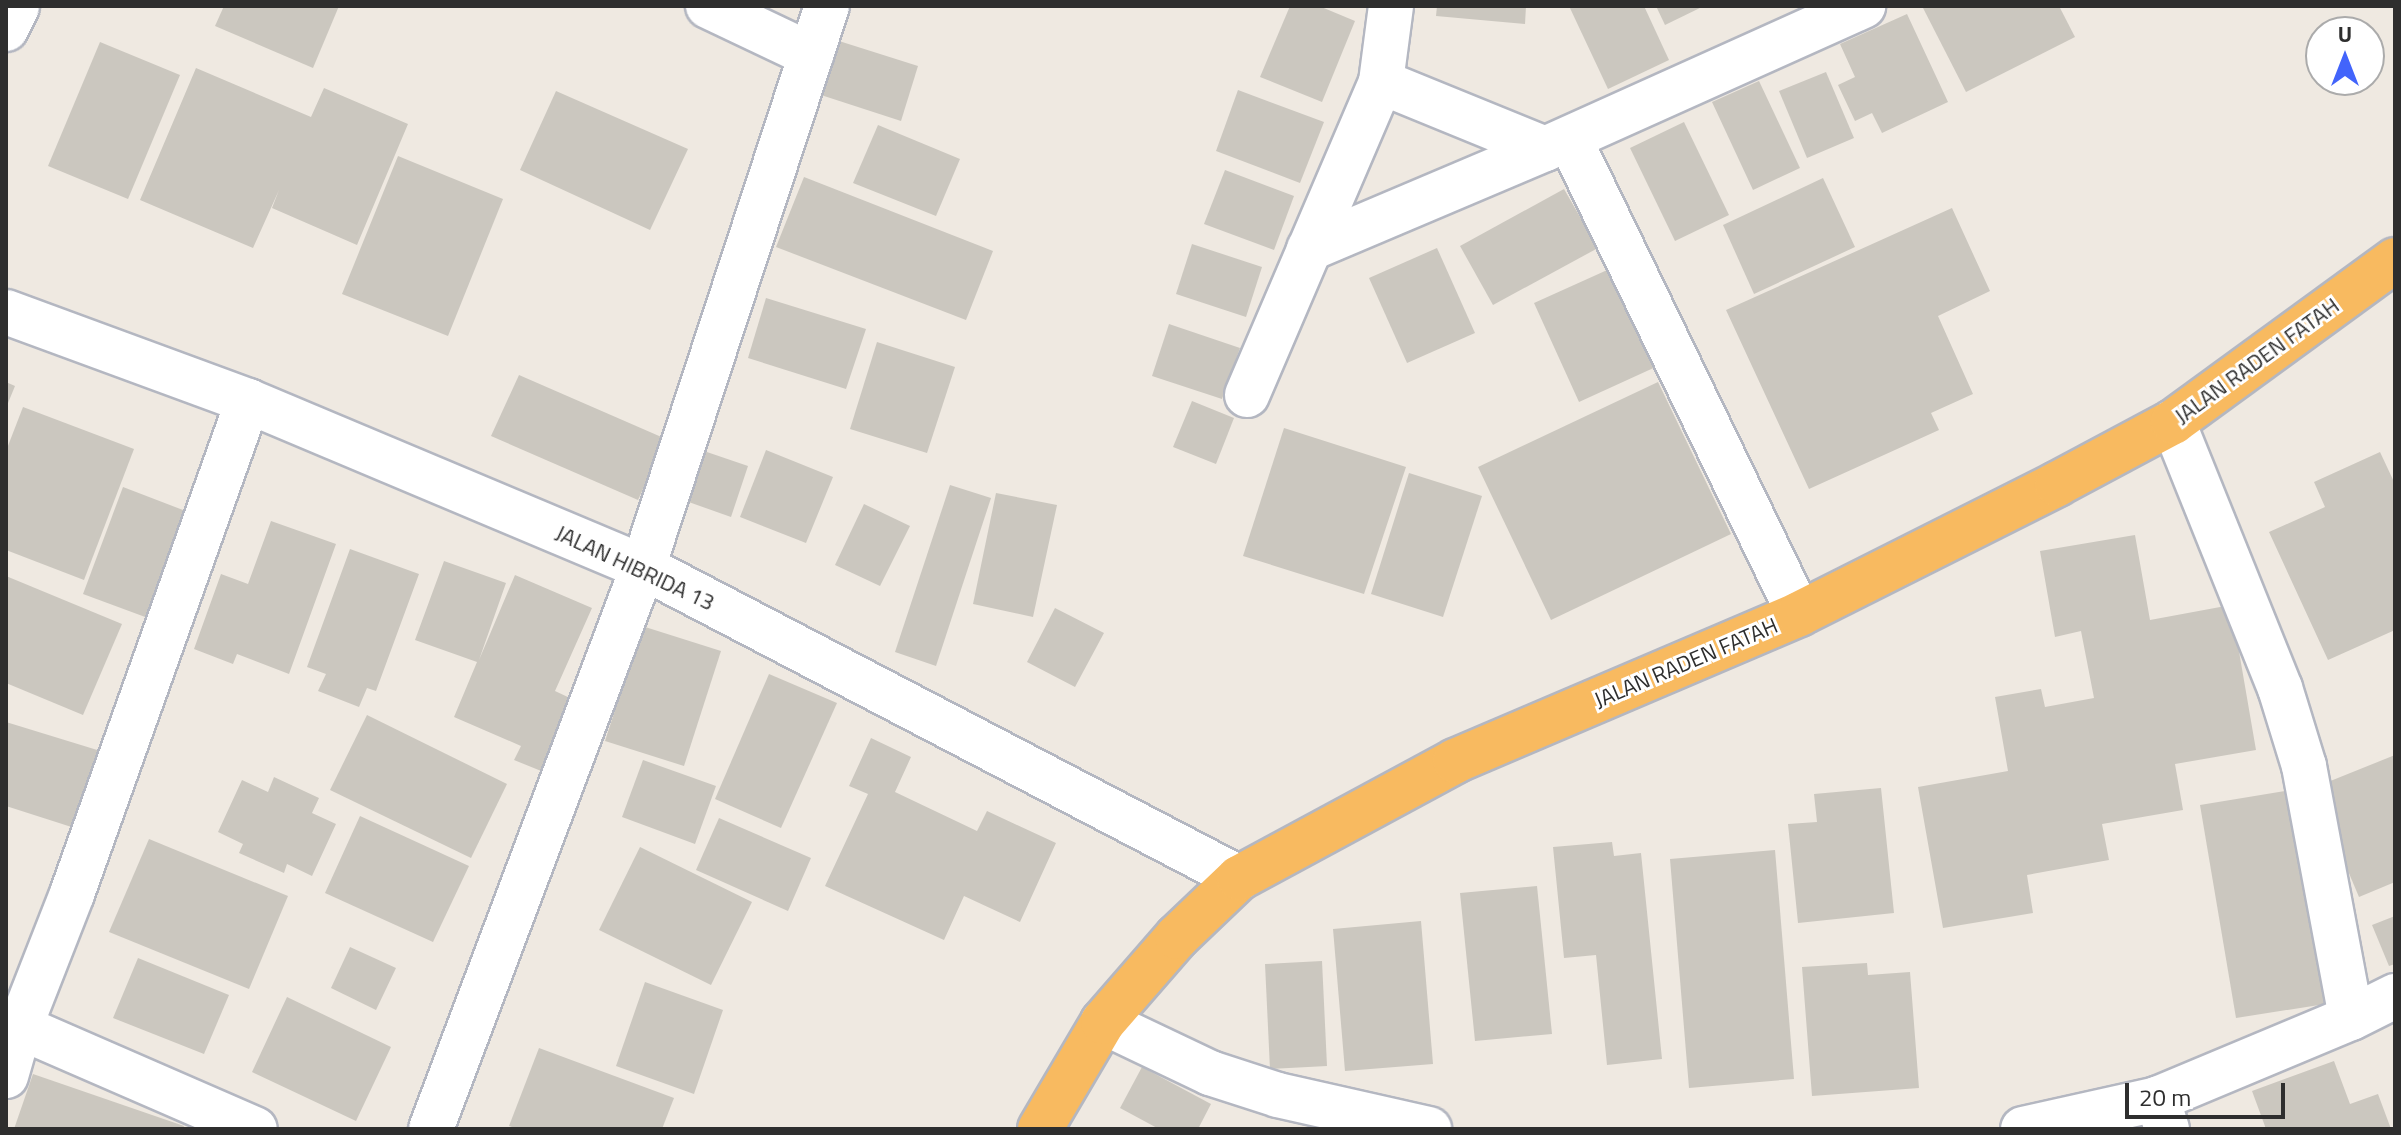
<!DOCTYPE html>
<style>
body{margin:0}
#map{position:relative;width:2401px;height:1135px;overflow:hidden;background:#efe9e1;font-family:"Titillium Web",sans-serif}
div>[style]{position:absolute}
.building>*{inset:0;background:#cbc7bf}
.roads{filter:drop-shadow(2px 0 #b4b7c1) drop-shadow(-2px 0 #b4b7c1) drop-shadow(0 2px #b4b7c1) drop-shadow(0 -2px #b4b7c1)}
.minor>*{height:44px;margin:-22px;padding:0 22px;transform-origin:22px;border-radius:22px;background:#fff}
.trunk>*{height:44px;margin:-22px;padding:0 22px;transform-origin:22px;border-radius:22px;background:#f8ba60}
span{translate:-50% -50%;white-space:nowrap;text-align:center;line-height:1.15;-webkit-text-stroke:6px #fff;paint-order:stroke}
.street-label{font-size:22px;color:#2e2e2e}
.frame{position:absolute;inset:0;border:8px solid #2e2e2e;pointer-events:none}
.north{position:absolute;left:2305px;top:16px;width:80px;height:80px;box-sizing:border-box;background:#fff;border:2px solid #ababab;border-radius:50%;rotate:0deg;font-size:22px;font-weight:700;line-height:32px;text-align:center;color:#2e2e2e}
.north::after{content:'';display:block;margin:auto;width:28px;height:36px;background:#4264fb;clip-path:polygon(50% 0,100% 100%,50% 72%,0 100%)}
.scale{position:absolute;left:2125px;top:1083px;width:160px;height:36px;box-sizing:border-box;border:4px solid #2e2e2e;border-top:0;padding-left:10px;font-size:24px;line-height:28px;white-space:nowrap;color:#2e2e2e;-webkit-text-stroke:6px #fff;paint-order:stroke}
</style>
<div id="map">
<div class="building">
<div style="clip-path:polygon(224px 6px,339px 6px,313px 68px,215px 26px)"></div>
<div style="clip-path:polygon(1290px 6px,1319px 6px,1355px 21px,1322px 102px,1260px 77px)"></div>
<div style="clip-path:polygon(1437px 6px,1526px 6px,1525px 24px,1436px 16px)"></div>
<div style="clip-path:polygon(1569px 6px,1644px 6px,1669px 60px,1608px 89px)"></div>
<div style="clip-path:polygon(1656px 6px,1704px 6px,1665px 25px)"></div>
<div style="clip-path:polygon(1922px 6px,2059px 6px,2075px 37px,1966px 92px)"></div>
<div style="clip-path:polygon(1907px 14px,1948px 102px,1882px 133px,1872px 113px,1855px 121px,1838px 85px,1855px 77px,1840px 44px)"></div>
<div style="clip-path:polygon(839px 41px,918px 66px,901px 121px,821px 95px)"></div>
<div style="clip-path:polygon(100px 42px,180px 75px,128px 199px,48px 166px)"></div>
<div style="clip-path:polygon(196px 68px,311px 117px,324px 88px,408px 124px,357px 245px,272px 208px,279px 190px,253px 248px,140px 200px)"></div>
<div style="clip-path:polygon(1826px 72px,1854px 138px,1807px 158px,1779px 91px)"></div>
<div style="clip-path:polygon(1759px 81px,1800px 168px,1753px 190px,1712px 102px)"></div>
<div style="clip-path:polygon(1238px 90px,1324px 122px,1300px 183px,1216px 151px)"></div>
<div style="clip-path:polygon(556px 91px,688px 149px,650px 230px,520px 170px)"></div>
<div style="clip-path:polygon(1684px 122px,1729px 215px,1675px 241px,1630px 148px)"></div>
<div style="clip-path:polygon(878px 125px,960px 159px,936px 216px,853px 183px)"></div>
<div style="clip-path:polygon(398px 156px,503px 199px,448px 336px,342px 294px)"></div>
<div style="clip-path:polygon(1225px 170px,1294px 196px,1274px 250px,1204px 224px)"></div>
<div style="clip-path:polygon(804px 177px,993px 251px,966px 320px,776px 247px)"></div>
<div style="clip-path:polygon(1823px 178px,1855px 247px,1754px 294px,1723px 225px)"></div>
<div style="clip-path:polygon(1564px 189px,1598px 248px,1493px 305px,1460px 246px)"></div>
<div style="clip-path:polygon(1952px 208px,1990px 291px,1938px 316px,1973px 394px,1931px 413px,1939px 430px,1809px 489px,1726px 310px)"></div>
<div style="clip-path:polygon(1192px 244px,1262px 267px,1246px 317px,1176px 294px)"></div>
<div style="clip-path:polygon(1437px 248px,1475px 333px,1407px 363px,1369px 278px)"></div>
<div style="clip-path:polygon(1625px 262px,1671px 360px,1579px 402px,1534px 303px)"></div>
<div style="clip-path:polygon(766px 298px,866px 329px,846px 389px,748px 358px)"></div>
<div style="clip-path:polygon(1169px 324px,1240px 348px,1222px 399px,1152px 376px)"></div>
<div style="clip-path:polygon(877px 342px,955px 367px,927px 453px,850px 429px)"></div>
<div style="clip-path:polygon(519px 375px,666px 439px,638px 500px,491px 436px)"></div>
<div style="clip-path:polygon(6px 382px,15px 386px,6px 408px)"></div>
<div style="clip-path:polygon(1658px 382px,1731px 534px,1551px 620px,1478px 467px)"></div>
<div style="clip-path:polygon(1192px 401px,1234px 418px,1216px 464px,1173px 447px)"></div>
<div style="clip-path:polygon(23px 407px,134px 449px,84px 580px,6px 550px,6px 451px)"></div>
<div style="clip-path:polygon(1284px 428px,1406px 467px,1364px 594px,1243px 556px)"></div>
<div style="clip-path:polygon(701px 450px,748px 466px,731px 517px,683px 500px)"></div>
<div style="clip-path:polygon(766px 450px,833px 477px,806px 543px,740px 517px)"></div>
<div style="clip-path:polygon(2380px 452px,2395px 484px,2395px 630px,2328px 660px,2269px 532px,2325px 507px,2314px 482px)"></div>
<div style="clip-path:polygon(1409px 473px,1482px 496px,1443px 617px,1371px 594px)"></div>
<div style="clip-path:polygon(950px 485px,991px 498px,936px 666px,895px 652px)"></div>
<div style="clip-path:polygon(123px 487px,196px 515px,156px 621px,83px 594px)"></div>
<div style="clip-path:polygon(996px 493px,1057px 505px,1033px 617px,973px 604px)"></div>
<div style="clip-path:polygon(864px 504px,910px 526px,880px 586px,835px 565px)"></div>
<div style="clip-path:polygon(271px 521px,336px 544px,289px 674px,237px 654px,233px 664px,194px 649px,221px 574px,248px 584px)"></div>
<div style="clip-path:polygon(2135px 535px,2150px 620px,2231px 605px,2256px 750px,2175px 764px,2183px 810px,2102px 824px,2109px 860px,2027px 875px,2033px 913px,1943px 928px,1918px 787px,2008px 771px,1995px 697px,2041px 689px,2045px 707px,2094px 698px,2081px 631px,2055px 637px,2040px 551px)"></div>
<div style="clip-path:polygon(350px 549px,419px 574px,376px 691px,367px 688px,359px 707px,318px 691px,326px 674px,307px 667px)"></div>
<div style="clip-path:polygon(444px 561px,506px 583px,479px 660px,515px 575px,592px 608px,555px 691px,587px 706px,556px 777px,514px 760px,521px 746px,454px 717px,477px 662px,415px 640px)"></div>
<div style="clip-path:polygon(6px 576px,122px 624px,83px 715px,6px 683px)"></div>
<div style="clip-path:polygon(1055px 608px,1104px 633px,1075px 687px,1027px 662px)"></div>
<div style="clip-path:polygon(642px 626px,721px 651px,684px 766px,605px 741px)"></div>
<div style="clip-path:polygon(769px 674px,837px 703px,781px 828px,715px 799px)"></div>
<div style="clip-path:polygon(367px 715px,507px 784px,471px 858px,330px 790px)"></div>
<div style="clip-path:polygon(6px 722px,107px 753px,84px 831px,6px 806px)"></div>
<div style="clip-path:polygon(871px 738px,911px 757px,895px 792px,977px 831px,987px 811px,1056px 843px,1020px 922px,964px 896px,944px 940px,825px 886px,868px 794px,849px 786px)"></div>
<div style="clip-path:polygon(2395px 755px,2395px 882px,2359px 897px,2313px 788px)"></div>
<div style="clip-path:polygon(643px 760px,716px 786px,695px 844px,622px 817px)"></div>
<div style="clip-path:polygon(274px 777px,319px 798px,312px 813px,336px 824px,312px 876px,287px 864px,284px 873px,239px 853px,243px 844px,218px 832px,242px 780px,268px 792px)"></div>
<div style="clip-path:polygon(1881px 788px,1894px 913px,1798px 923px,1788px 824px,1817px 822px,1814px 794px)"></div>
<div style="clip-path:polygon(2304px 788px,2338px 1002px,2236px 1018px,2200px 805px)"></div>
<div style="clip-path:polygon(360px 816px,469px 866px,433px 942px,325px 893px)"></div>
<div style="clip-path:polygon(719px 818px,811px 858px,788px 911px,696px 870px)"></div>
<div style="clip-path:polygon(149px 839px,288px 896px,249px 989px,109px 932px)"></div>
<div style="clip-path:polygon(1612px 842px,1614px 856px,1641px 853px,1662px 1059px,1607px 1065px,1596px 955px,1564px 958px,1553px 847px)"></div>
<div style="clip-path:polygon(640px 847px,752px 902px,711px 985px,599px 930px)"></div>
<div style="clip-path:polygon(1775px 850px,1794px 1079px,1689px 1088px,1670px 859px)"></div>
<div style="clip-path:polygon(1537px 886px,1552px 1034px,1475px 1041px,1460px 893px)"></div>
<div style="clip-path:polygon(2395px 916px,2395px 964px,2389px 966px,2372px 925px)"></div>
<div style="clip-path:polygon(1421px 921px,1433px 1064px,1345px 1071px,1333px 929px)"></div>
<div style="clip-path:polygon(350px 947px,396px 968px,376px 1010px,331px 988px)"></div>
<div style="clip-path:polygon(138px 958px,229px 995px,204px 1054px,113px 1018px)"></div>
<div style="clip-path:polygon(1322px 961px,1327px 1066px,1270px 1069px,1265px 964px)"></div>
<div style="clip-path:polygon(1867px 963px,1868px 975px,1910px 972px,1919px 1088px,1812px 1096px,1802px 967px)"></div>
<div style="clip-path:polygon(645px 982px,723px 1010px,694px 1094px,616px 1066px)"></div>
<div style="clip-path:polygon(287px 997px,391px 1047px,356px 1121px,252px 1072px)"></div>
<div style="clip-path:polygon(539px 1048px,674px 1098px,662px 1129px,518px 1129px,509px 1126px)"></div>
<div style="clip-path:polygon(2334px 1061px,2350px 1104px,2378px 1094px,2391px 1129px,2266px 1129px,2252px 1091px)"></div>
<div style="clip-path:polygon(1142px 1067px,1211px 1104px,1198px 1129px,1159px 1129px,1120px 1108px)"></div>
<div style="clip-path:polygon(33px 1074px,184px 1126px,183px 1129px,14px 1129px)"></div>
</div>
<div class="roads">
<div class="minor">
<div style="left:708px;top:6px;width:114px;rotate:25.4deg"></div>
<div style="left:6px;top:29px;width:25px;rotate:-64deg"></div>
<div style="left:1381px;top:82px;width:177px;rotate:22.2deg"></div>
<div style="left:1545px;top:149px;width:349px;rotate:-24.2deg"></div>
<div style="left:1570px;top:140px;width:526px;rotate:64.21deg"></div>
<div style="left:1309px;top:249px;width:256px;rotate:-23deg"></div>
<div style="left:6px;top:312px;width:258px;rotate:20.2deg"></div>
<div style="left:248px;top:401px;width:428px;rotate:22.8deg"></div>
<div style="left:643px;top:567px;width:672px;rotate:27.56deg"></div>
<div style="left:1247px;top:395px;width:340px;rotate:-66.8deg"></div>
<div style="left:1381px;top:82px;width:77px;rotate:-82.5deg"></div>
<div style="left:248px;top:401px;width:523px;rotate:109.65deg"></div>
<div style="left:72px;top:894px;width:143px;rotate:111.4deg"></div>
<div style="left:20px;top:1027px;width:256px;rotate:23.5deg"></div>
<div style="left:2173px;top:422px;width:287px;rotate:68.1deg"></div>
<div style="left:2280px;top:688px;width:82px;rotate:72.9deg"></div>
<div style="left:2304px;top:766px;width:256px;rotate:79.4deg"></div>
<div style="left:1103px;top:1022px;width:119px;rotate:25.5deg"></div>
<div style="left:1210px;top:1073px;width:71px;rotate:17.9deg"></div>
<div style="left:1278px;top:1095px;width:155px;rotate:12.7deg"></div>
<div style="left:6px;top:1023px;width:15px;rotate:16deg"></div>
<div style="left:20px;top:1027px;width:51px;rotate:105.9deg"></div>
<div style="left:431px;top:1129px;width:601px;rotate:-69.33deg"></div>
<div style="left:643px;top:567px;width:590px;rotate:-71.84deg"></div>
<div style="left:2023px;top:1129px;width:137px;rotate:-12.6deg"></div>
<div style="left:2167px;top:1129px;width:32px;rotate:-108deg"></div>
<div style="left:2157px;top:1099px;width:210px;rotate:-22.7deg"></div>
<div style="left:2351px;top:1018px;width:49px;rotate:-26.6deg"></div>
</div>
<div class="trunk">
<div style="left:1040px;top:1129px;width:124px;rotate:-59.5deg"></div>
<div style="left:1103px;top:1022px;width:113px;rotate:-49deg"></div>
<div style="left:1177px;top:937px;width:86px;rotate:-43.6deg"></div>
<div style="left:1239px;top:878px;width:246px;rotate:-28.4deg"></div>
<div style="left:1455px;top:761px;width:374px;rotate:-23.1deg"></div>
<div style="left:1799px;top:614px;width:289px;rotate:-26.7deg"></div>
<div style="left:2057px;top:484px;width:132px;rotate:-28.1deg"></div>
<div style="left:2173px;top:422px;width:275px;rotate:-36.1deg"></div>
</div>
</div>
<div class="street-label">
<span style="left:2257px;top:361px;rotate:-36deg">JALAN RADEN FATAH</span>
<span style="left:635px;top:568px;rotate:25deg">JALAN HIBRIDA 13</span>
<span style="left:1686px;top:663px;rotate:-23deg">JALAN RADEN FATAH</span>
</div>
<div class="frame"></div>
<div class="north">U</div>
<div class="scale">20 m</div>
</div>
